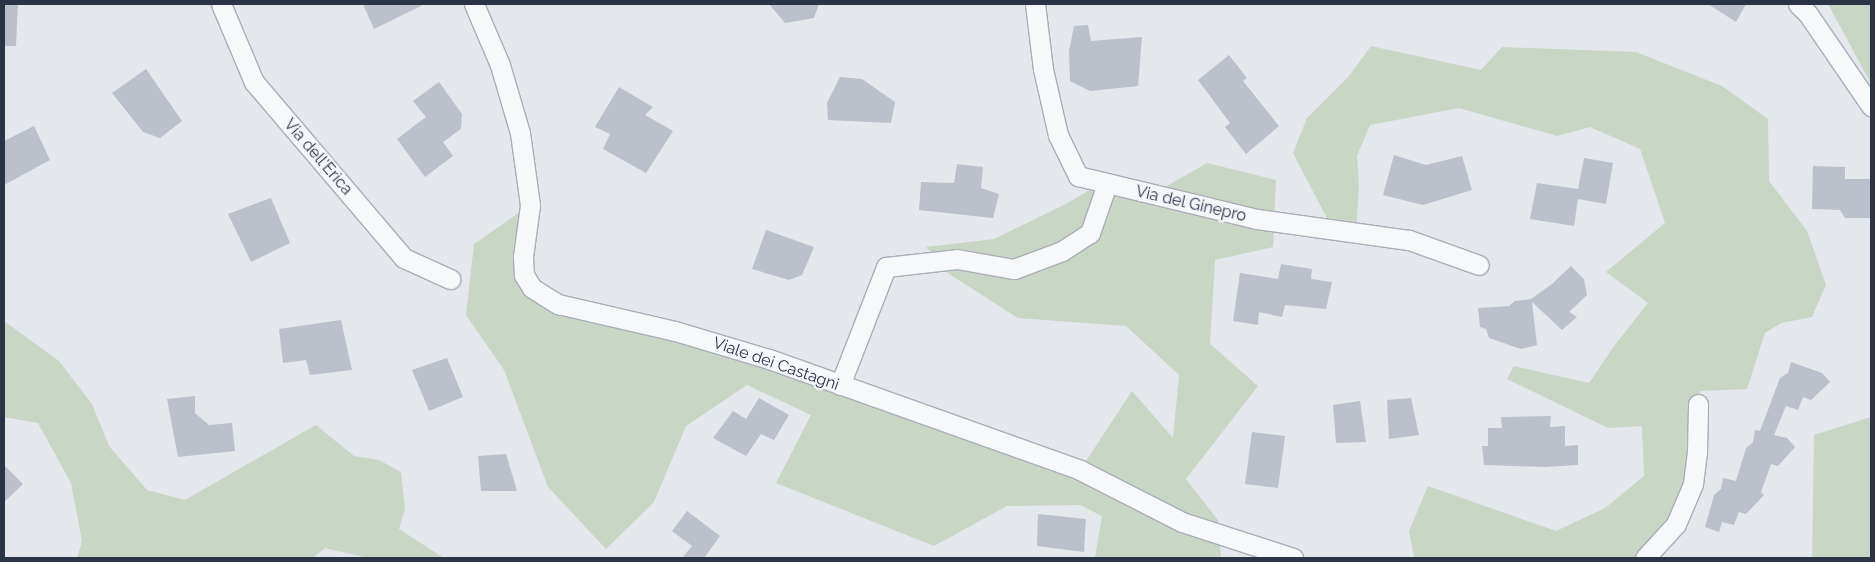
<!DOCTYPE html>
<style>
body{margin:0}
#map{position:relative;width:1875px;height:562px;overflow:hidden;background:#e4e7ec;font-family:Raleway,sans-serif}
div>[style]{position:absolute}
.green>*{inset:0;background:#c9d6c5}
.building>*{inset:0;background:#bbc0ca}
.roads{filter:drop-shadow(1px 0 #a9aeb7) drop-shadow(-1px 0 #a9aeb7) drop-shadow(0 1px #a9aeb7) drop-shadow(0 -1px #a9aeb7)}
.street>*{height:19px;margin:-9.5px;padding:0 9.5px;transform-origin:9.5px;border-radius:9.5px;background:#f7f8fa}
span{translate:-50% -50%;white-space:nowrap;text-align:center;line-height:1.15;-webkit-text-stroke:4.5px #f4f6f9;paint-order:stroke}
.street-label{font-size:16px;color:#2b3445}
.frame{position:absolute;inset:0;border:5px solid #2b3445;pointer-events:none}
</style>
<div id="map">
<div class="green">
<div style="clip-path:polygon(1828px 4px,1871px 4px,1871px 83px,1868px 78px)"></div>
<div style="clip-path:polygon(1371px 46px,1481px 70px,1502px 47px,1636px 52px,1722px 86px,1768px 119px,1769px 181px,1807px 231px,1826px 285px,1812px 317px,1781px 323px,1765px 333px,1747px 389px,1700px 391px,1693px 484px,1645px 558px,1414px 558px,1409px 531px,1428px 486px,1556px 531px,1605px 508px,1644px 476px,1642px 426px,1608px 428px,1507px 379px,1514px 366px,1589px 383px,1614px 346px,1648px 303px,1606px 272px,1665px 223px,1640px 149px,1590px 127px,1557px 136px,1459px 108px,1370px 125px,1357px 156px,1359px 185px,1356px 232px,1332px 228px,1293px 153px,1307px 118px,1349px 76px)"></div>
<div style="clip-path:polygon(1207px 163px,1276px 180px,1273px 247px,1215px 260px,1210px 344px,1258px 386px,1186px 479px,1218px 520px,1221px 558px,1095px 558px,1102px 516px,1080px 505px,1007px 506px,934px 546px,776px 483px,811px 415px,747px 385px,686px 426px,654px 502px,606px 549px,548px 487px,504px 370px,466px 315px,474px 244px,530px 205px,532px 288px,675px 331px,1080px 470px,1132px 391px,1173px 438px,1179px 375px,1126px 326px,1018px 318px,949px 274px,926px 247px,994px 239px,1066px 204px,1101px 183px,1151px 195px)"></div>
<div style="clip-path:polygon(4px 321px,59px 361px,92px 404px,109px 446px,147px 490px,185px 500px,316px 425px,354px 456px,379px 460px,401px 472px,405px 509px,399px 529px,444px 558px,368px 558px,325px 548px,313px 558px,77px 558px,82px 541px,71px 483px,38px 423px,4px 417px)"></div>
<div style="clip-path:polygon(1871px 417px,1871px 558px,1812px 558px,1814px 435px)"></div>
</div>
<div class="building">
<div style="clip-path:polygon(4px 4px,18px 4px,16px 46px,4px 46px)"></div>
<div style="clip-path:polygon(363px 4px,425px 4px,374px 29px)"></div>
<div style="clip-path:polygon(769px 4px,819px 4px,814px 18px,785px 23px)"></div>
<div style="clip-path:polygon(1708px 4px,1746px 4px,1736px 22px)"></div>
<div style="clip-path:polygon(1088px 25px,1091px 41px,1142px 37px,1138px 86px,1090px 91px,1070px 81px,1069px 51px,1074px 26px)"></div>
<div style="clip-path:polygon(1229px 55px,1247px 78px,1243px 81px,1279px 126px,1246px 154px,1225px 127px,1230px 123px,1198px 80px)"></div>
<div style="clip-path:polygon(146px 69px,182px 121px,160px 138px,143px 132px,112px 93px)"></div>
<div style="clip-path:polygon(840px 77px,862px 79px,895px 102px,891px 123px,828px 120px,827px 103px)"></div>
<div style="clip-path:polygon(439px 82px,462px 114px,461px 129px,443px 142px,453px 156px,425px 177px,397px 139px,426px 117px,413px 101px)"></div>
<div style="clip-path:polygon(619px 87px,653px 107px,645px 115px,673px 131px,646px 173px,603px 149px,610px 134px,595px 127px)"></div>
<div style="clip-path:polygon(34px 126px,50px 160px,4px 185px,4px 141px)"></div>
<div style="clip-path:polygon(1394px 155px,1426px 165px,1462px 156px,1472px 190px,1423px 205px,1383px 195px)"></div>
<div style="clip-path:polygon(1584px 158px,1613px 163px,1606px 204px,1578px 199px,1574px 226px,1530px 219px,1537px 183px,1578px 189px)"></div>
<div style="clip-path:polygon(957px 164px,983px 167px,981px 188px,999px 194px,993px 218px,919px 210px,921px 182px,954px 183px)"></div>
<div style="clip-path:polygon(1813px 166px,1845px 167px,1845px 179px,1871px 179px,1871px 218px,1845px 218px,1840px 210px,1812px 209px)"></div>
<div style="clip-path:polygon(271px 198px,290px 243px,251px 262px,228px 214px)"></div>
<div style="clip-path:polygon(766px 230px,814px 247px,802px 275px,789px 280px,752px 269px)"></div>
<div style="clip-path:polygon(1281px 264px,1312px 269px,1311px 279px,1332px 282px,1326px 309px,1285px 305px,1282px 317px,1259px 312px,1258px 325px,1233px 321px,1240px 273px,1278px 279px)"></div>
<div style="clip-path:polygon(1571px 266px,1584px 279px,1587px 295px,1569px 312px,1577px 317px,1562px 330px,1532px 302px,1537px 345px,1521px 349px,1489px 338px,1486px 329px,1480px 327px,1478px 308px,1509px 306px,1515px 301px,1531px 299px,1552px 284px)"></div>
<div style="clip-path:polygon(341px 320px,352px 370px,310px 375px,306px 360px,283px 363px,279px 329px)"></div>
<div style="clip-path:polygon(447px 358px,463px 397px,429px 411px,412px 370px)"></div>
<div style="clip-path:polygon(1791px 362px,1822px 373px,1830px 382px,1811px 400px,1803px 397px,1798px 410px,1786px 406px,1774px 435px,1787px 438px,1795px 447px,1778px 466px,1771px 464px,1761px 492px,1764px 495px,1746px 514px,1739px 512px,1734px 525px,1722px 522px,1719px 532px,1705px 527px,1714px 495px,1721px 489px,1723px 478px,1736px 481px,1746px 448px,1753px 442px,1755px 430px,1760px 431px,1780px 378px,1788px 373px)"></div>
<div style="clip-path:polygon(195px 396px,195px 413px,209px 425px,232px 423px,235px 451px,178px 457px,167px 399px)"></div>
<div style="clip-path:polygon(759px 398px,789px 415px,774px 440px,761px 434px,746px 456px,713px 438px,733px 411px,746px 419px)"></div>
<div style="clip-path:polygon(1411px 398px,1419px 435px,1389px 439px,1387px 400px)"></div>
<div style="clip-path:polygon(1360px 401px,1366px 442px,1336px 443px,1333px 405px)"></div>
<div style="clip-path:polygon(1551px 416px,1550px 427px,1565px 426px,1565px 446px,1578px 445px,1578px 465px,1545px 467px,1484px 465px,1482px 446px,1488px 446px,1488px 428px,1502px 428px,1501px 417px)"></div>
<div style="clip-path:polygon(1252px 432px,1285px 436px,1278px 488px,1245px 484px)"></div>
<div style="clip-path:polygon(506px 454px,517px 491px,481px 491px,478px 456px)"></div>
<div style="clip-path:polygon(4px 465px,23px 484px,4px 502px)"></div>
<div style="clip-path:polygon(687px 511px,720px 536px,704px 558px,682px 558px,692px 546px,672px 531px)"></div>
<div style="clip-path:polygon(1038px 514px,1086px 519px,1084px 552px,1037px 546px)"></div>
</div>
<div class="roads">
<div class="street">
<div style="left:221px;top:4px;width:85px;rotate:67.1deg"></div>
<div style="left:254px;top:82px;width:231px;rotate:49.6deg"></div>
<div style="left:404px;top:258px;width:51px;rotate:24.5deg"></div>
<div style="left:474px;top:4px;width:66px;rotate:66.9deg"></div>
<div style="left:500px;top:65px;width:71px;rotate:73.6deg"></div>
<div style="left:520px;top:133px;width:73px;rotate:82.1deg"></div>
<div style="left:530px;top:205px;width:52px;rotate:97.7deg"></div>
<div style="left:523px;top:257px;width:18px;rotate:87deg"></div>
<div style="left:524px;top:275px;width:15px;rotate:58deg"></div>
<div style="left:532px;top:288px;width:31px;rotate:32deg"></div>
<div style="left:558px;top:304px;width:120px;rotate:13deg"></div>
<div style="left:675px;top:331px;width:98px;rotate:16.6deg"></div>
<div style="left:769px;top:359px;width:330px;rotate:19.6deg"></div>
<div style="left:1080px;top:470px;width:114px;rotate:27deg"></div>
<div style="left:1182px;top:522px;width:117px;rotate:18deg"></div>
<div style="left:1035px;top:4px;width:65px;rotate:83deg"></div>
<div style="left:1043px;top:69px;width:68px;rotate:77.2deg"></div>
<div style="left:1058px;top:135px;width:46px;rotate:64deg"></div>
<div style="left:1078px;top:176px;width:184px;rotate:13.5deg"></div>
<div style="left:1257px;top:219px;width:153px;rotate:7.9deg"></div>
<div style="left:1409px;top:240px;width:74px;rotate:19.7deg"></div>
<div style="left:1798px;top:4px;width:14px;rotate:45deg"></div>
<div style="left:1808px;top:14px;width:112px;rotate:55.6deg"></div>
<div style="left:840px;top:385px;width:127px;rotate:-68.7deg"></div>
<div style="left:886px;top:267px;width:71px;rotate:-6.4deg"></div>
<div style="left:957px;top:259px;width:58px;rotate:10deg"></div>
<div style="left:1014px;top:269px;width:51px;rotate:-20.6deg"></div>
<div style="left:1062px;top:251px;width:33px;rotate:-33deg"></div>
<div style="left:1090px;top:233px;width:52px;rotate:-70.9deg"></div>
<div style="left:1645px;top:558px;width:46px;rotate:-47.6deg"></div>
<div style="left:1676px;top:524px;width:43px;rotate:-67deg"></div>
<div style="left:1693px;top:484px;width:31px;rotate:-83deg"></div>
<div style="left:1697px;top:453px;width:49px;rotate:-88.8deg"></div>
</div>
</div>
<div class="street-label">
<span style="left:318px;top:157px;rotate:49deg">Via dell'Erica</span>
<span style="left:1191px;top:204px;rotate:13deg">Via del Ginepro</span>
<span style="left:776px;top:364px;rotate:19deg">Viale dei Castagni</span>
</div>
<div class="frame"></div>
</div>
